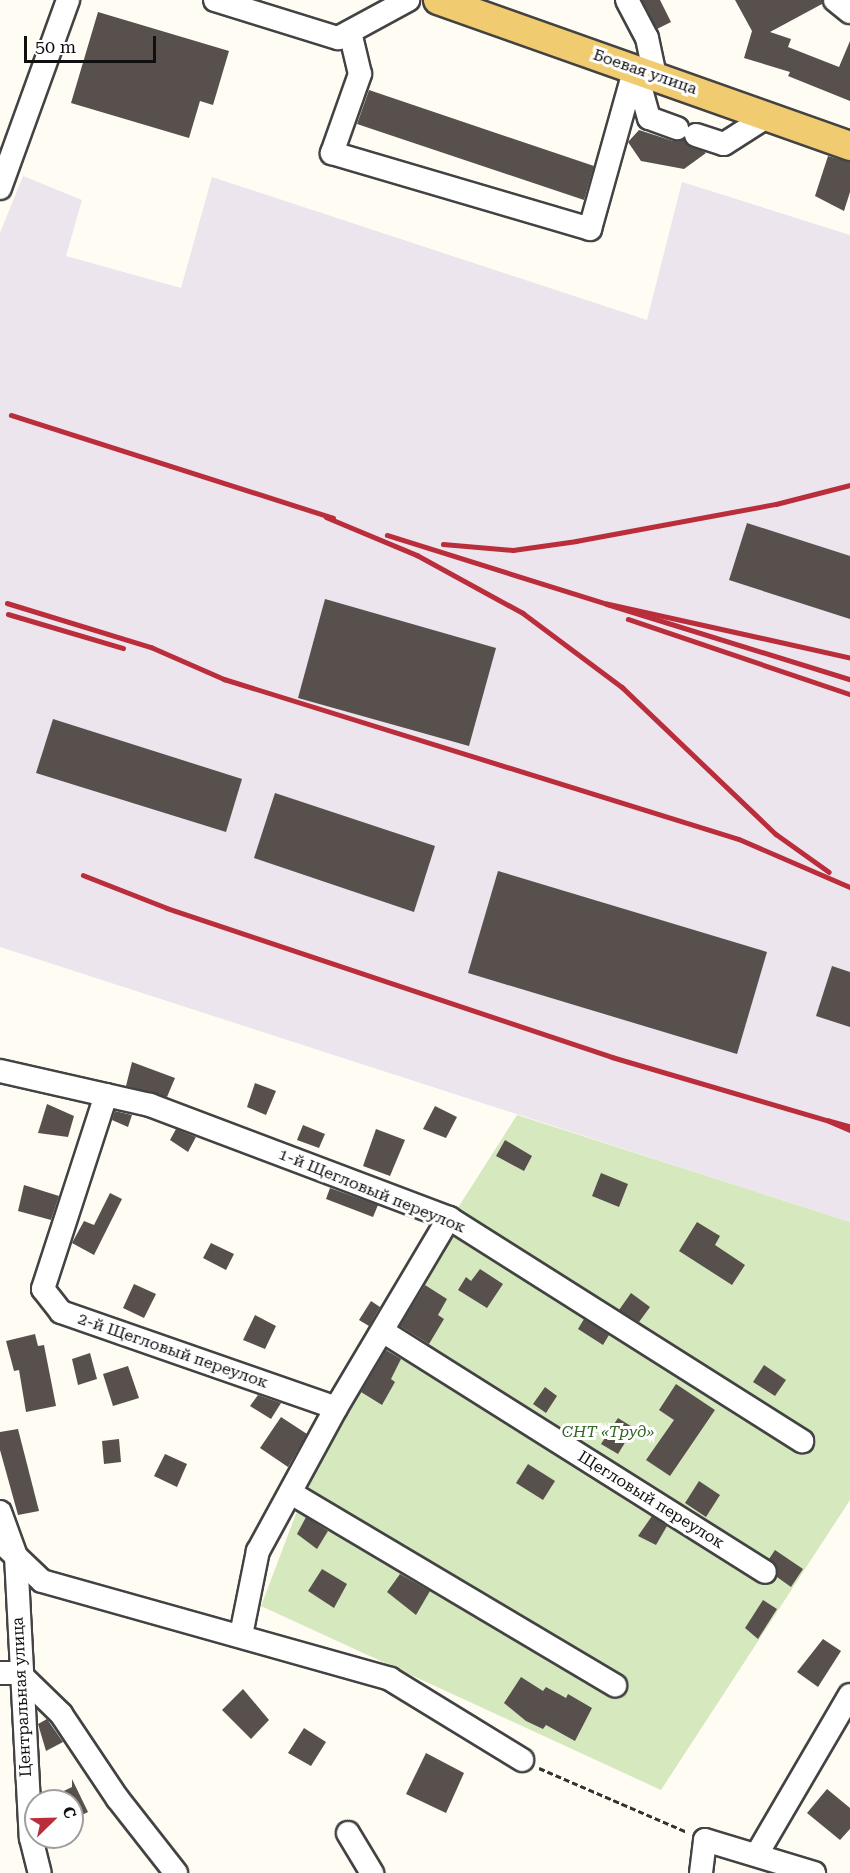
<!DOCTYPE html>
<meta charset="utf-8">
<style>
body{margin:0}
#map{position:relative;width:850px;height:1873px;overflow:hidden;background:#fefcf3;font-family:"Roboto Serif",serif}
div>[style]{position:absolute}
.industrial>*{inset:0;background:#ece5ee}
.green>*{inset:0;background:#d6e8be}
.building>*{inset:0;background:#58504d}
.path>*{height:3px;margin-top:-1.5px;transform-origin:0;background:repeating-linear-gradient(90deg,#323232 0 6px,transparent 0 9px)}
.roads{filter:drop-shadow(2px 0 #434343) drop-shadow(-2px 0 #434343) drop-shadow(0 2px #434343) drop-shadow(0 -2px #434343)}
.minor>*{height:22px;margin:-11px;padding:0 11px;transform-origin:11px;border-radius:11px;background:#fff}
.major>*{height:28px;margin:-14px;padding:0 14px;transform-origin:14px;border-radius:14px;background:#f1cb70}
.rail>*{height:4.5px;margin:-2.25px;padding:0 2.25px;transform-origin:2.25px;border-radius:2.25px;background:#ba2e3c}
span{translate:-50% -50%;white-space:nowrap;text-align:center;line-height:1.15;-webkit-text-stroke:6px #fff;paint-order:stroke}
.street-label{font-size:16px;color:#101010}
.park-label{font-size:16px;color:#346522;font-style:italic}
.north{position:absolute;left:24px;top:1789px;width:60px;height:60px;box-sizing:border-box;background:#fff;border:2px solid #9f9f9f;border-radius:50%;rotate:67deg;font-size:16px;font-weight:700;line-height:24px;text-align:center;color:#101010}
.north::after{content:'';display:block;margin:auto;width:21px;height:27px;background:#ba2e3c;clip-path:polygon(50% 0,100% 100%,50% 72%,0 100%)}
.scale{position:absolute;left:24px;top:36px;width:132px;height:27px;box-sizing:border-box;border:3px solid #101010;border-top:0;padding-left:8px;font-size:18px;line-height:21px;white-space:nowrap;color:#101010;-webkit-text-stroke:4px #fff;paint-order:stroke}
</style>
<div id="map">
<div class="industrial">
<div style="clip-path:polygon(23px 176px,82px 200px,66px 256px,181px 288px,212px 177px,647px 320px,682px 182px,850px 235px,850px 1222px,0 947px,0 233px)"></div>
</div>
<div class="green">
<div style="clip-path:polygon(517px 1115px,850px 1222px,850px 1500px,661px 1790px,261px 1606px,299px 1506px,299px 1491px,454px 1214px)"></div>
</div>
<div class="building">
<div style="clip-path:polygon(642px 0,660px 0,671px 22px,657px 29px)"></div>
<div style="clip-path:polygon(735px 0,822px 0,822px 4px,770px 32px,791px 39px,788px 47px,839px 67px,850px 41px,850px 101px,788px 76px,790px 72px,744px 58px,752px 31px)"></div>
<div style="clip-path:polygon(98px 12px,229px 51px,213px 105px,200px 101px,189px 138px,71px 103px)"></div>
<div style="clip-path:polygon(369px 90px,594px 166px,584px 200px,357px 124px)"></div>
<div style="clip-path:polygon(639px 130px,673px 141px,684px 139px,706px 153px,684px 169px,641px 161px,628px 142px)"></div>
<div style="clip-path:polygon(828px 156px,850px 162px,850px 192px,844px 211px,815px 196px)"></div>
<div style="clip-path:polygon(747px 523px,850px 556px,850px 619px,729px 580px)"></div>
<div style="clip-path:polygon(325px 599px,496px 648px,469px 746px,298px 698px)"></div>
<div style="clip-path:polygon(53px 719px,242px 779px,226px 832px,36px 773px)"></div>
<div style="clip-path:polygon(275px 793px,435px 846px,414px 912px,254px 858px)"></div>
<div style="clip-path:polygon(498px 871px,767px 952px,737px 1054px,468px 973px)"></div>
<div style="clip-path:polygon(832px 966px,850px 972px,850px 1027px,816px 1016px)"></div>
<div style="clip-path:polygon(132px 1062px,175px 1078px,167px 1097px,126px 1086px)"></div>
<div style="clip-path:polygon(255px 1083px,276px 1091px,266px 1115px,247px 1107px)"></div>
<div style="clip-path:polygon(47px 1104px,74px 1116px,68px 1137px,38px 1133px)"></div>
<div style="clip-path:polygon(435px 1106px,457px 1117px,446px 1138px,423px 1129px)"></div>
<div style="clip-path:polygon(115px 1111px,132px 1115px,128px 1127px,112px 1120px)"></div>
<div style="clip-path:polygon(303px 1125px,325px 1134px,319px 1148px,297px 1140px)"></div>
<div style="clip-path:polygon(176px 1129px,196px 1137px,188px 1152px,170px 1140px)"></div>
<div style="clip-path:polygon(376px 1129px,405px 1140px,390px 1176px,363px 1166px)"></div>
<div style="clip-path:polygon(505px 1140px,532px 1156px,524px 1171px,496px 1156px)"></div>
<div style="clip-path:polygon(601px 1173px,628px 1184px,619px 1207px,592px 1196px)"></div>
<div style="clip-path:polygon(24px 1185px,59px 1196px,51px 1220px,18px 1211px)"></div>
<div style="clip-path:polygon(330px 1188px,378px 1205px,373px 1217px,326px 1199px)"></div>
<div style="clip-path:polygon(110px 1193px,122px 1199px,94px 1255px,72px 1243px,84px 1221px,94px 1225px)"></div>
<div style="clip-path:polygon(697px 1222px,720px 1236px,715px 1245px,745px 1265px,732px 1285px,679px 1251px)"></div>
<div style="clip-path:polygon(211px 1243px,234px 1254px,226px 1270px,203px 1258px)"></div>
<div style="clip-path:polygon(480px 1269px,503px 1284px,487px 1308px,458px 1290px,466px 1277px,471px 1281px)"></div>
<div style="clip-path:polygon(134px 1284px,156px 1294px,144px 1318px,123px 1308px)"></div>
<div style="clip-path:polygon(425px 1285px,447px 1299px,438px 1315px,444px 1319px,429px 1344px,400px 1326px)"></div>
<div style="clip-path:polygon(631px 1293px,650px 1307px,639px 1322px,619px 1310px)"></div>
<div style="clip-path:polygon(371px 1301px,380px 1307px,369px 1326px,359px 1320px)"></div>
<div style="clip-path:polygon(255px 1315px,276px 1326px,265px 1349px,243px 1340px)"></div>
<div style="clip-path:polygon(584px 1319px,609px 1335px,603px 1345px,578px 1329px)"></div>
<div style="clip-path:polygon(35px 1334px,38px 1346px,44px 1345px,56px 1406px,26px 1412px,19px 1370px,14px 1371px,6px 1341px)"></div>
<div style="clip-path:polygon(386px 1350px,401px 1359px,391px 1379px,395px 1382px,382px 1405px,361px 1392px)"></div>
<div style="clip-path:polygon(90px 1353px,97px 1379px,78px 1385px,72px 1359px)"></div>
<div style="clip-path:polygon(764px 1365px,786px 1380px,775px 1396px,753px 1382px)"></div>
<div style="clip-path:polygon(128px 1366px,139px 1398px,113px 1406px,103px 1374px)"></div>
<div style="clip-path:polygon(676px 1384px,715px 1410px,670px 1476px,646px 1460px,674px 1420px,659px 1410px)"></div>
<div style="clip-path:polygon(545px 1387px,557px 1396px,546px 1413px,533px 1404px)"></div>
<div style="clip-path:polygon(258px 1395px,281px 1403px,271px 1419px,250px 1406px)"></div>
<div style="clip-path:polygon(281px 1417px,307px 1434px,288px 1467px,260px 1448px)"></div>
<div style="clip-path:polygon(618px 1418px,634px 1428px,618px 1454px,601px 1444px)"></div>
<div style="clip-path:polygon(18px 1429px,39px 1511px,18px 1515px,0 1450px,0 1432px)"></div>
<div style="clip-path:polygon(119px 1439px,121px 1462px,104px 1464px,102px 1441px)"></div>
<div style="clip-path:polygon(165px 1454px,187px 1464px,177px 1487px,154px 1476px)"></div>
<div style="clip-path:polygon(528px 1464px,555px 1481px,543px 1500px,516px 1483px)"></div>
<div style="clip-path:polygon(699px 1481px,720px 1495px,706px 1517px,685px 1503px)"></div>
<div style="clip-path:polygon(652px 1516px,667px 1526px,656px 1545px,638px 1536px)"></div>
<div style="clip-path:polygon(306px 1517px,328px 1531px,317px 1549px,297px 1534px)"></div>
<div style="clip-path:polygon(775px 1550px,803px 1569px,791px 1587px,777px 1577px,777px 1566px,769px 1559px)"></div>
<div style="clip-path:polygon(322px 1569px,347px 1584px,334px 1608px,308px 1591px)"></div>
<div style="clip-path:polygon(400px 1574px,430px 1591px,416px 1615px,387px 1592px)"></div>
<div style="clip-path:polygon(763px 1600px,777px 1609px,758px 1639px,745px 1628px)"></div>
<div style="clip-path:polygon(823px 1639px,841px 1651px,818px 1687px,797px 1672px)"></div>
<div style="clip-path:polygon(521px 1677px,543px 1691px,546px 1687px,566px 1698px,568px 1694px,592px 1708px,575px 1741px,546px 1725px,543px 1729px,526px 1721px,504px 1703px)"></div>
<div style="clip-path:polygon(243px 1689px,269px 1720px,251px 1739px,222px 1710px)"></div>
<div style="clip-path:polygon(47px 1719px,63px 1742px,46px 1751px,38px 1724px)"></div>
<div style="clip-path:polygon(304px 1728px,326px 1742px,311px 1766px,288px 1753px)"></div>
<div style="clip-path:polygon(426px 1753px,464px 1773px,446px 1813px,406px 1794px)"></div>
<div style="clip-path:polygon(72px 1779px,88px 1812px,72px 1820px,72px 1801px,43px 1801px,72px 1787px)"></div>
<div style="clip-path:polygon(827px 1789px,850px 1808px,850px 1829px,840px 1840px,807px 1813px)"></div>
</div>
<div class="path">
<div style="left:539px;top:1768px;width:161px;rotate:23.4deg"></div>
</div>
<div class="roads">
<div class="minor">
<div style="left:215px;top:0;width:129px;rotate:17.2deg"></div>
<div style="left:338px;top:38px;width:80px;rotate:-28.5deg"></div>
<div style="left:627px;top:0;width:43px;rotate:62.2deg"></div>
<div style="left:647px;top:38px;width:38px;rotate:78deg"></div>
<div style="left:835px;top:0;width:19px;rotate:39deg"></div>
<div style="left:350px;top:32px;width:43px;rotate:76.6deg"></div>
<div style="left:360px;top:74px;width:84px;rotate:109.5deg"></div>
<div style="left:332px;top:153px;width:269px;rotate:16.4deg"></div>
<div style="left:590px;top:229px;width:167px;rotate:-74.4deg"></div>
<div style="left:635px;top:68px;width:52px;rotate:74.4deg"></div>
<div style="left:649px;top:118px;width:30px;rotate:20deg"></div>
<div style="left:696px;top:135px;width:29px;rotate:18deg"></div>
<div style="left:724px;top:144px;width:52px;rotate:-32.5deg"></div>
<div style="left:0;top:188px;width:200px;rotate:-70.1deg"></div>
<div style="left:0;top:1071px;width:154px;rotate:12.8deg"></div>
<div style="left:150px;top:1105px;width:320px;rotate:20.7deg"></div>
<div style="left:449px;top:1218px;width:418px;rotate:32.3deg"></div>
<div style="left:106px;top:1095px;width:204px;rotate:108deg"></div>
<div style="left:43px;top:1289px;width:29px;rotate:52deg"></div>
<div style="left:61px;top:1312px;width:291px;rotate:19.2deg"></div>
<div style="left:384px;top:1332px;width:450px;rotate:32.2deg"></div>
<div style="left:291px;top:1493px;width:377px;rotate:30.7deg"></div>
<div style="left:0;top:1512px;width:47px;rotate:70deg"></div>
<div style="left:16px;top:1556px;width:282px;rotate:87deg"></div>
<div style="left:31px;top:1838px;width:36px;rotate:76deg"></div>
<div style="left:0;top:1541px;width:58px;rotate:43.6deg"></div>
<div style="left:42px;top:1581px;width:362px;rotate:15.7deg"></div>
<div style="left:390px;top:1679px;width:155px;rotate:31.5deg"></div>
<div style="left:241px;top:1635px;width:86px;rotate:-78.6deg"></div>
<div style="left:258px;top:1551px;width:163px;rotate:-61.4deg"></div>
<div style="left:336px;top:1408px;width:221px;rotate:-59.3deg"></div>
<div style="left:0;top:1673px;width:19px"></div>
<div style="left:19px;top:1673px;width:59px;rotate:44.3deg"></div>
<div style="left:61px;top:1714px;width:102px;rotate:56.2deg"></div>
<div style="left:118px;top:1799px;width:94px;rotate:51.9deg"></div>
<div style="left:348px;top:1833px;width:47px;rotate:59deg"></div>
<div style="left:757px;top:1854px;width:184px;rotate:-59.7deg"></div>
<div style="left:701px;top:1873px;width:33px;rotate:-83deg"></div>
<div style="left:705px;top:1840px;width:114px;rotate:16.8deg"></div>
</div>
<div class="major">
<div style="left:438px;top:0;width:437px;rotate:19.5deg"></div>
</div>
</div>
<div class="rail">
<div style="left:11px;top:415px;width:338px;rotate:17.7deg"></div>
<div style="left:326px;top:517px;width:99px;rotate:22.7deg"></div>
<div style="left:417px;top:555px;width:121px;rotate:28.7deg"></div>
<div style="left:523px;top:613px;width:124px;rotate:36.8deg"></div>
<div style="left:622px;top:687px;width:213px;rotate:43.7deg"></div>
<div style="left:776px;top:834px;width:65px;rotate:35.6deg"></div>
<div style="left:387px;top:535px;width:231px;rotate:17.4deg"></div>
<div style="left:443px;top:544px;width:70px;rotate:4.9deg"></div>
<div style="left:513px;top:550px;width:64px;rotate:-8.1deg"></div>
<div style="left:576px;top:541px;width:203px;rotate:-10.5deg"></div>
<div style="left:776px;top:504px;width:76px;rotate:-14.4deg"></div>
<div style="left:7px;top:603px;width:151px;rotate:17deg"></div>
<div style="left:151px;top:647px;width:80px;rotate:23.7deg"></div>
<div style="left:224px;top:679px;width:539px;rotate:17.26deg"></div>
<div style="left:739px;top:839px;width:121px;rotate:23.4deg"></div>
<div style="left:8px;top:614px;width:120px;rotate:16.5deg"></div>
<div style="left:628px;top:619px;width:234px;rotate:18.7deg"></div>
<div style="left:850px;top:658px;width:249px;rotate:-167.5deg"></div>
<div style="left:607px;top:604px;width:254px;rotate:17.2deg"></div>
<div style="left:83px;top:875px;width:90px;rotate:21.4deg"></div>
<div style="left:167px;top:908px;width:469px;rotate:18.5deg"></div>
<div style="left:612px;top:1057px;width:226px;rotate:16.4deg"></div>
<div style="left:850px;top:1127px;width:22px;rotate:-164deg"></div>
<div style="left:829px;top:1121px;width:23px;rotate:23deg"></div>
</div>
<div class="street-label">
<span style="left:645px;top:72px;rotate:19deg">Боевая улица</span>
<span style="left:372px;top:1191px;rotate:22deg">1-й Щегловый переулок</span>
<span style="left:173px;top:1351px;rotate:19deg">2-й Щегловый переулок</span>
<span style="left:651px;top:1500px;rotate:32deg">Щегловый переулок</span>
<span style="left:22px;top:1697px;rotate:-93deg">Центральная улица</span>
</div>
<div class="park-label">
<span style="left:608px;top:1432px">СНТ «Труд»</span>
</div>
<div class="north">С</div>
<div class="scale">50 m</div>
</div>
